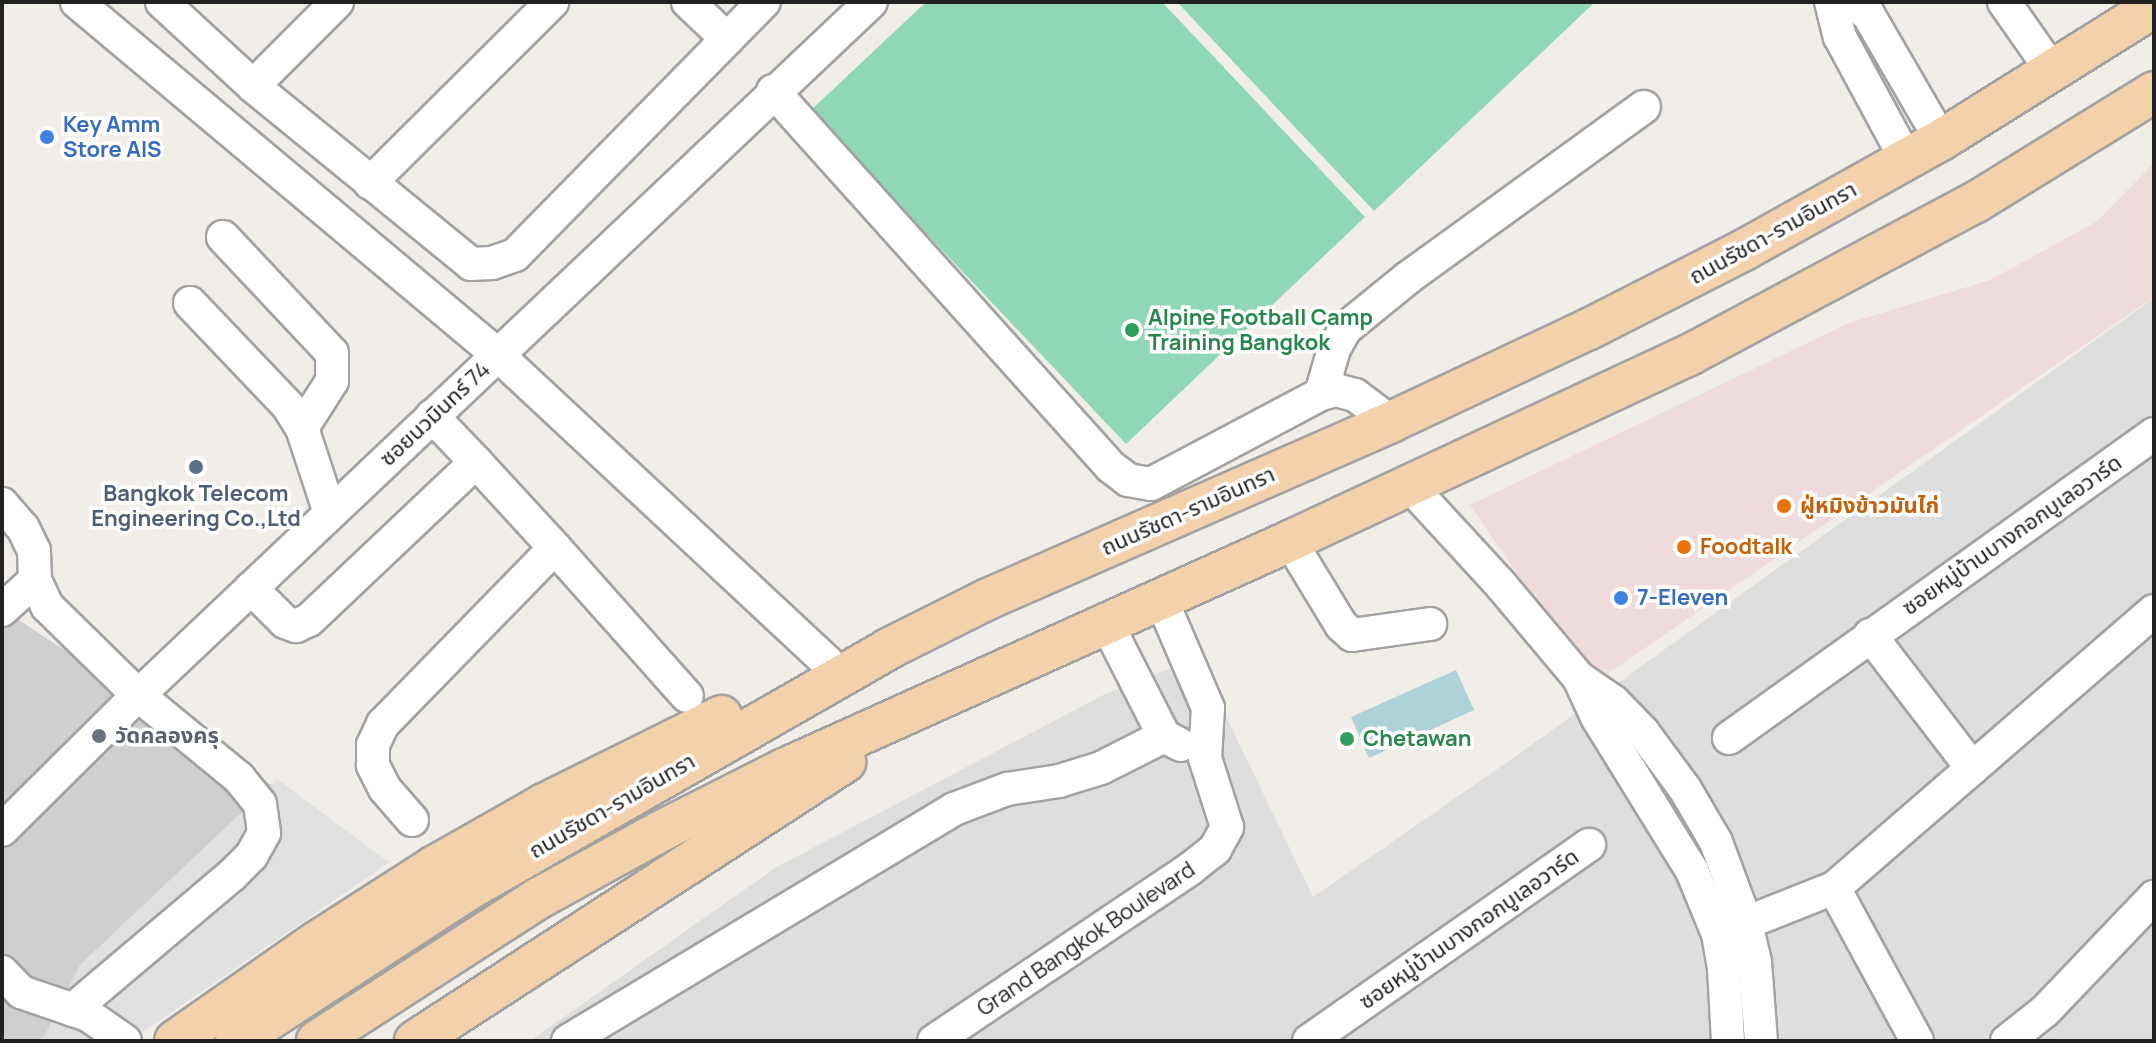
<!DOCTYPE html>
<meta charset="utf-8">
<style>
body{margin:0}
#map{position:relative;width:2156px;height:1043px;overflow:hidden;background:#f1eee9;font-family:Manrope,"Noto Sans Thai",sans-serif}
div>[style]{position:absolute}
.residential>*{inset:0;background:#dfdede}
.commercial>*{inset:0;background:#efdbdb}
.religious>*{inset:0;background:#cfcfcf}
.pitch>*{inset:0;background:#90d7b8}
.parking>*{inset:0;background:#e1e1e1}
.water>*{inset:0;background:#aed2d9}
.roads{filter:drop-shadow(2px 0 #a2a2a2) drop-shadow(-2px 0 #a2a2a2) drop-shadow(0 2px #a2a2a2) drop-shadow(0 -2px #a2a2a2)}
.minor>*{height:32px;margin:-16px;padding:0 16px;transform-origin:16px;border-radius:16px;background:#fff}
.major>*{height:40px;margin:-20px;padding:0 20px;transform-origin:20px;border-radius:20px;background:#f3d1ab}
.dots>*{width:22px;height:22px;translate:-50% -50%;box-sizing:border-box;border:4px solid #fff;border-radius:50%}
span{translate:-50% -50%;white-space:nowrap;text-align:center;line-height:1.15;-webkit-text-stroke:7px #fff;paint-order:stroke}
.shop-label{font-size:22px;color:#366cbe;font-weight:700}
.left{translate:0 -50%;text-align:left}
.street-label{font-size:22px;color:#212121}
.leisure-label{font-size:22px;color:#27864d;font-weight:700}
.service-label{font-size:22px;color:#4e5e75;font-weight:700}
.food-label{font-size:22px;color:#c56008;font-weight:700}
.worship-label{font-size:22px;color:#5b616d;font-weight:700}
.frame{position:absolute;inset:0;border:4px solid #212121;pointer-events:none}
</style>
<div id="map">
<div class="residential">
<div style="clip-path:polygon(2154px 298px,2154px 1041px,530px 1041px,775px 868px,1107px 693px,1198px 658px,1313px 897px,1516px 756px)"></div>
</div>
<div class="commercial">
<div style="clip-path:polygon(2154px 163px,2154px 297px,1593px 684px,1470px 505px,1849px 323px,1990px 280px,2096px 222px)"></div>
</div>
<div class="religious">
<div style="clip-path:polygon(2px 609px,389px 862px,129px 1041px,2px 1041px)"></div>
</div>
<div class="pitch">
<div style="clip-path:polygon(926px 2px,1162px 2px,1365px 217px,1126px 444px,810px 111px)"></div>
<div style="clip-path:polygon(1177px 2px,1595px 2px,1374px 211px)"></div>
</div>
<div class="parking">
<div style="clip-path:polygon(277px 779px,389px 862px,130px 1041px,37px 1041px,45px 1035px,80px 965px)"></div>
</div>
<div class="water">
<div style="clip-path:polygon(1456px 670px,1474px 710px,1369px 758px,1351px 717px)"></div>
</div>
<div class="roads">
<div class="minor">
<div style="left:77px;top:2px;width:549px;rotate:39.98deg"></div>
<div style="left:498px;top:355px;width:459px;rotate:43deg"></div>
<div style="left:162px;top:2px;width:124px;rotate:42.7deg"></div>
<div style="left:253px;top:86px;width:281px;rotate:39.2deg"></div>
<div style="left:471px;top:264px;width:21px;rotate:-3deg"></div>
<div style="left:492px;top:263px;width:24px;rotate:-19deg"></div>
<div style="left:515px;top:255px;width:355px;rotate:-45.5deg"></div>
<div style="left:688px;top:2px;width:54px;rotate:43.5deg"></div>
<div style="left:1831px;top:2px;width:36px;rotate:76deg"></div>
<div style="left:1840px;top:37px;width:139px;rotate:61.6deg"></div>
<div style="left:1851px;top:2px;width:21px;rotate:35deg"></div>
<div style="left:1868px;top:14px;width:146px;rotate:59.9deg"></div>
<div style="left:2004px;top:2px;width:85px;rotate:55deg"></div>
<div style="left:253px;top:86px;width:119px;rotate:-45deg"></div>
<div style="left:773px;top:91px;width:506px;rotate:48.05deg"></div>
<div style="left:1111px;top:467px;width:21px;rotate:37deg"></div>
<div style="left:1128px;top:480px;width:23px;rotate:10deg"></div>
<div style="left:1151px;top:484px;width:192px;rotate:-27.9deg"></div>
<div style="left:1321px;top:394px;width:16px;rotate:-15deg"></div>
<div style="left:1336px;top:390px;width:20px;rotate:15deg"></div>
<div style="left:1355px;top:395px;width:45px;rotate:36.9deg"></div>
<div style="left:370px;top:183px;width:257px;rotate:-44.8deg"></div>
<div style="left:223px;top:237px;width:159px;rotate:46.8deg"></div>
<div style="left:332px;top:353px;width:28px;rotate:90deg"></div>
<div style="left:332px;top:381px;width:56px;rotate:122.6deg"></div>
<div style="left:190px;top:303px;width:142px;rotate:46.4deg"></div>
<div style="left:288px;top:406px;width:26px;rotate:58deg"></div>
<div style="left:302px;top:428px;width:89px;rotate:71.8deg"></div>
<div style="left:1321px;top:394px;width:47px;rotate:-73.9deg"></div>
<div style="left:1334px;top:349px;width:23px;rotate:-61deg"></div>
<div style="left:1345px;top:329px;width:82px;rotate:-39.1deg"></div>
<div style="left:1409px;top:277px;width:290px;rotate:-35.9deg"></div>
<div style="left:432px;top:416px;width:64px;rotate:46.3deg"></div>
<div style="left:1410px;top:486px;width:134px;rotate:47.4deg"></div>
<div style="left:1501px;top:585px;width:121px;rotate:50deg"></div>
<div style="left:1579px;top:678px;width:43px;rotate:65.2deg"></div>
<div style="left:1597px;top:717px;width:181px;rotate:58.3deg"></div>
<div style="left:1692px;top:871px;width:68px;rotate:67.6deg"></div>
<div style="left:1718px;top:934px;width:35px;rotate:80deg"></div>
<div style="left:1724px;top:968px;width:73px;rotate:86.9deg"></div>
<div style="left:2px;top:504px;width:32px;rotate:49deg"></div>
<div style="left:23px;top:528px;width:25px;rotate:64deg"></div>
<div style="left:34px;top:551px;width:29px;rotate:88deg"></div>
<div style="left:35px;top:580px;width:29px;rotate:65deg"></div>
<div style="left:47px;top:606px;width:127px;rotate:44.4deg"></div>
<div style="left:138px;top:695px;width:131px;rotate:39.4deg"></div>
<div style="left:239px;top:778px;width:33px;rotate:51deg"></div>
<div style="left:260px;top:804px;width:29px;rotate:82deg"></div>
<div style="left:264px;top:833px;width:26px;rotate:119deg"></div>
<div style="left:251px;top:856px;width:27px;rotate:135deg"></div>
<div style="left:232px;top:875px;width:209px;rotate:139.8deg"></div>
<div style="left:1290px;top:541px;width:98px;rotate:58.7deg"></div>
<div style="left:1341px;top:625px;width:15px;rotate:42deg"></div>
<div style="left:1352px;top:635px;width:79px;rotate:-8deg"></div>
<div style="left:251px;top:588px;width:48px;rotate:45deg"></div>
<div style="left:285px;top:622px;width:12px;rotate:20deg"></div>
<div style="left:296px;top:626px;width:14px;rotate:-25deg"></div>
<div style="left:309px;top:620px;width:230px;rotate:-43.4deg"></div>
<div style="left:476px;top:462px;width:117px;rotate:47.4deg"></div>
<div style="left:2px;top:610px;width:45px;rotate:-42.3deg"></div>
<div style="left:1107px;top:624px;width:126px;rotate:63deg"></div>
<div style="left:1164px;top:736px;width:19px;rotate:28deg"></div>
<div style="left:1870px;top:635px;width:168px;rotate:52.5deg"></div>
<div style="left:1579px;top:678px;width:42px;rotate:34.4deg"></div>
<div style="left:1614px;top:702px;width:42px;rotate:46deg"></div>
<div style="left:1643px;top:732px;width:71px;rotate:53.6deg"></div>
<div style="left:1685px;top:789px;width:61px;rotate:59.7deg"></div>
<div style="left:1716px;top:842px;width:86px;rotate:69.7deg"></div>
<div style="left:1746px;top:923px;width:40px;rotate:77deg"></div>
<div style="left:1755px;top:962px;width:79px;rotate:85.7deg"></div>
<div style="left:1729px;top:738px;width:523px;rotate:-35.58deg"></div>
<div style="left:412px;top:820px;width:41px;rotate:-131.1deg"></div>
<div style="left:385px;top:789px;width:27px;rotate:-117deg"></div>
<div style="left:373px;top:765px;width:20px;rotate:-90deg"></div>
<div style="left:373px;top:745px;width:23px;rotate:-65deg"></div>
<div style="left:383px;top:724px;width:246px;rotate:-45.7deg"></div>
<div style="left:555px;top:548px;width:198px;rotate:48.3deg"></div>
<div style="left:2px;top:830px;width:176px;rotate:-44.8deg"></div>
<div style="left:127px;top:706px;width:1024px;rotate:-43.42deg"></div>
<div style="left:1834px;top:888px;width:174px;rotate:61.5deg"></div>
<div style="left:1718px;top:934px;width:125px;rotate:-21.6deg"></div>
<div style="left:1834px;top:888px;width:423px;rotate:-40.9deg"></div>
<div style="left:2px;top:972px;width:28px;rotate:46deg"></div>
<div style="left:21px;top:992px;width:71px;rotate:18.9deg"></div>
<div style="left:88px;top:1015px;width:45px;rotate:35.1deg"></div>
<div style="left:568px;top:1041px;width:450px;rotate:-31deg"></div>
<div style="left:954px;top:809px;width:57px;rotate:-20.7deg"></div>
<div style="left:1007px;top:789px;width:53px;rotate:-8.7deg"></div>
<div style="left:1059px;top:781px;width:44px;rotate:-17.2deg"></div>
<div style="left:1101px;top:768px;width:71px;rotate:-26.9deg"></div>
<div style="left:934px;top:1041px;width:310px;rotate:-33.9deg"></div>
<div style="left:1191px;top:868px;width:31px;rotate:-38deg"></div>
<div style="left:1215px;top:849px;width:25px;rotate:-61deg"></div>
<div style="left:1227px;top:827px;width:72px;rotate:-107.7deg"></div>
<div style="left:1205px;top:758px;width:50px;rotate:-86.6deg"></div>
<div style="left:1208px;top:708px;width:119px;rotate:-113.3deg"></div>
<div style="left:1309px;top:1041px;width:342px;rotate:-35deg"></div>
<div style="left:2007px;top:1041px;width:48px;rotate:-38.3deg"></div>
<div style="left:2045px;top:1011px;width:158px;rotate:-46.3deg"></div>
</div>
<div class="major">
<div style="left:175px;top:1041px;width:174px;rotate:-35deg"></div>
<div style="left:318px;top:941px;width:139px;rotate:-32.7deg"></div>
<div style="left:435px;top:866px;width:125px;rotate:-29.6deg"></div>
<div style="left:544px;top:804px;width:198px;rotate:-26.4deg"></div>
<div style="left:236px;top:1041px;width:275px;rotate:-33.1deg"></div>
<div style="left:466px;top:891px;width:486px;rotate:-29.8deg"></div>
<div style="left:888px;top:649px;width:112px;rotate:-26.6deg"></div>
<div style="left:988px;top:599px;width:440px;rotate:-23.7deg"></div>
<div style="left:1391px;top:422px;width:219px;rotate:-25.2deg"></div>
<div style="left:1589px;top:329px;width:174px;rotate:-27deg"></div>
<div style="left:1744px;top:250px;width:226px;rotate:-29.2deg"></div>
<div style="left:1941px;top:140px;width:251px;rotate:-32deg"></div>
<div style="left:317px;top:1041px;width:264px;rotate:-32.8deg"></div>
<div style="left:539px;top:898px;width:139px;rotate:-28.8deg"></div>
<div style="left:661px;top:831px;width:138px;rotate:-26.8deg"></div>
<div style="left:784px;top:769px;width:555px;rotate:-24.26deg"></div>
<div style="left:1290px;top:541px;width:442px;rotate:-25deg"></div>
<div style="left:1691px;top:354px;width:323px;rotate:-28.1deg"></div>
<div style="left:1976px;top:202px;width:209px;rotate:-31.7deg"></div>
<div style="left:415px;top:1041px;width:513px;rotate:-32.98deg"></div>
</div>
</div>
<div class="dots">
<div style="left:47px;top:137px;background:#3f7fe0"></div>
<div style="left:1132px;top:330px;background:#2e9e5b"></div>
<div style="left:196px;top:467px;background:#5c6f8a"></div>
<div style="left:1784px;top:506px;background:#e8710a"></div>
<div style="left:1684px;top:547px;background:#e8710a"></div>
<div style="left:1621px;top:598px;background:#3f7fe0"></div>
<div style="left:99px;top:736px;background:#6b7280"></div>
<div style="left:1347px;top:739px;background:#2e9e5b"></div>
</div>
<div class="shop-label">
<span class="left" style="left:63px;top:137px">Key Amm<br>Store AIS</span>
<span class="left" style="left:1637px;top:598px">7-Eleven</span>
</div>
<div class="street-label">
<span style="left:1773px;top:233px;rotate:-29deg">ถนนรัชดา-รามอินทรา</span>
<span style="left:435px;top:414px;rotate:-43deg">ซอยนวมินทร์ 74</span>
<span style="left:1188px;top:511px;rotate:-24deg">ถนนรัชดา-รามอินทรา</span>
<span style="left:2012px;top:535px;rotate:-35deg">ซอยหมู่บ้านบางกอกบูเลอวาร์ด</span>
<span style="left:612px;top:806px;rotate:-30deg">ถนนรัชดา-รามอินทรา</span>
<span style="left:1469px;top:929px;rotate:-35deg">ซอยหมู่บ้านบางกอกบูเลอวาร์ด</span>
<span style="left:1086px;top:939px;rotate:-34deg">Grand Bangkok Boulevard</span>
</div>
<div class="leisure-label">
<span class="left" style="left:1148px;top:330px">Alpine Football Camp<br>Training Bangkok</span>
<span class="left" style="left:1363px;top:739px">Chetawan</span>
</div>
<div class="service-label">
<span style="left:196px;top:506px">Bangkok Telecom<br>Engineering Co.,Ltd</span>
</div>
<div class="food-label">
<span class="left" style="left:1800px;top:506px">ฝู่หมิงข้าวมันไก่</span>
<span class="left" style="left:1700px;top:547px">Foodtalk</span>
</div>
<div class="worship-label">
<span class="left" style="left:115px;top:736px">วัดคลองครุ</span>
</div>
<div class="frame"></div>
</div>
